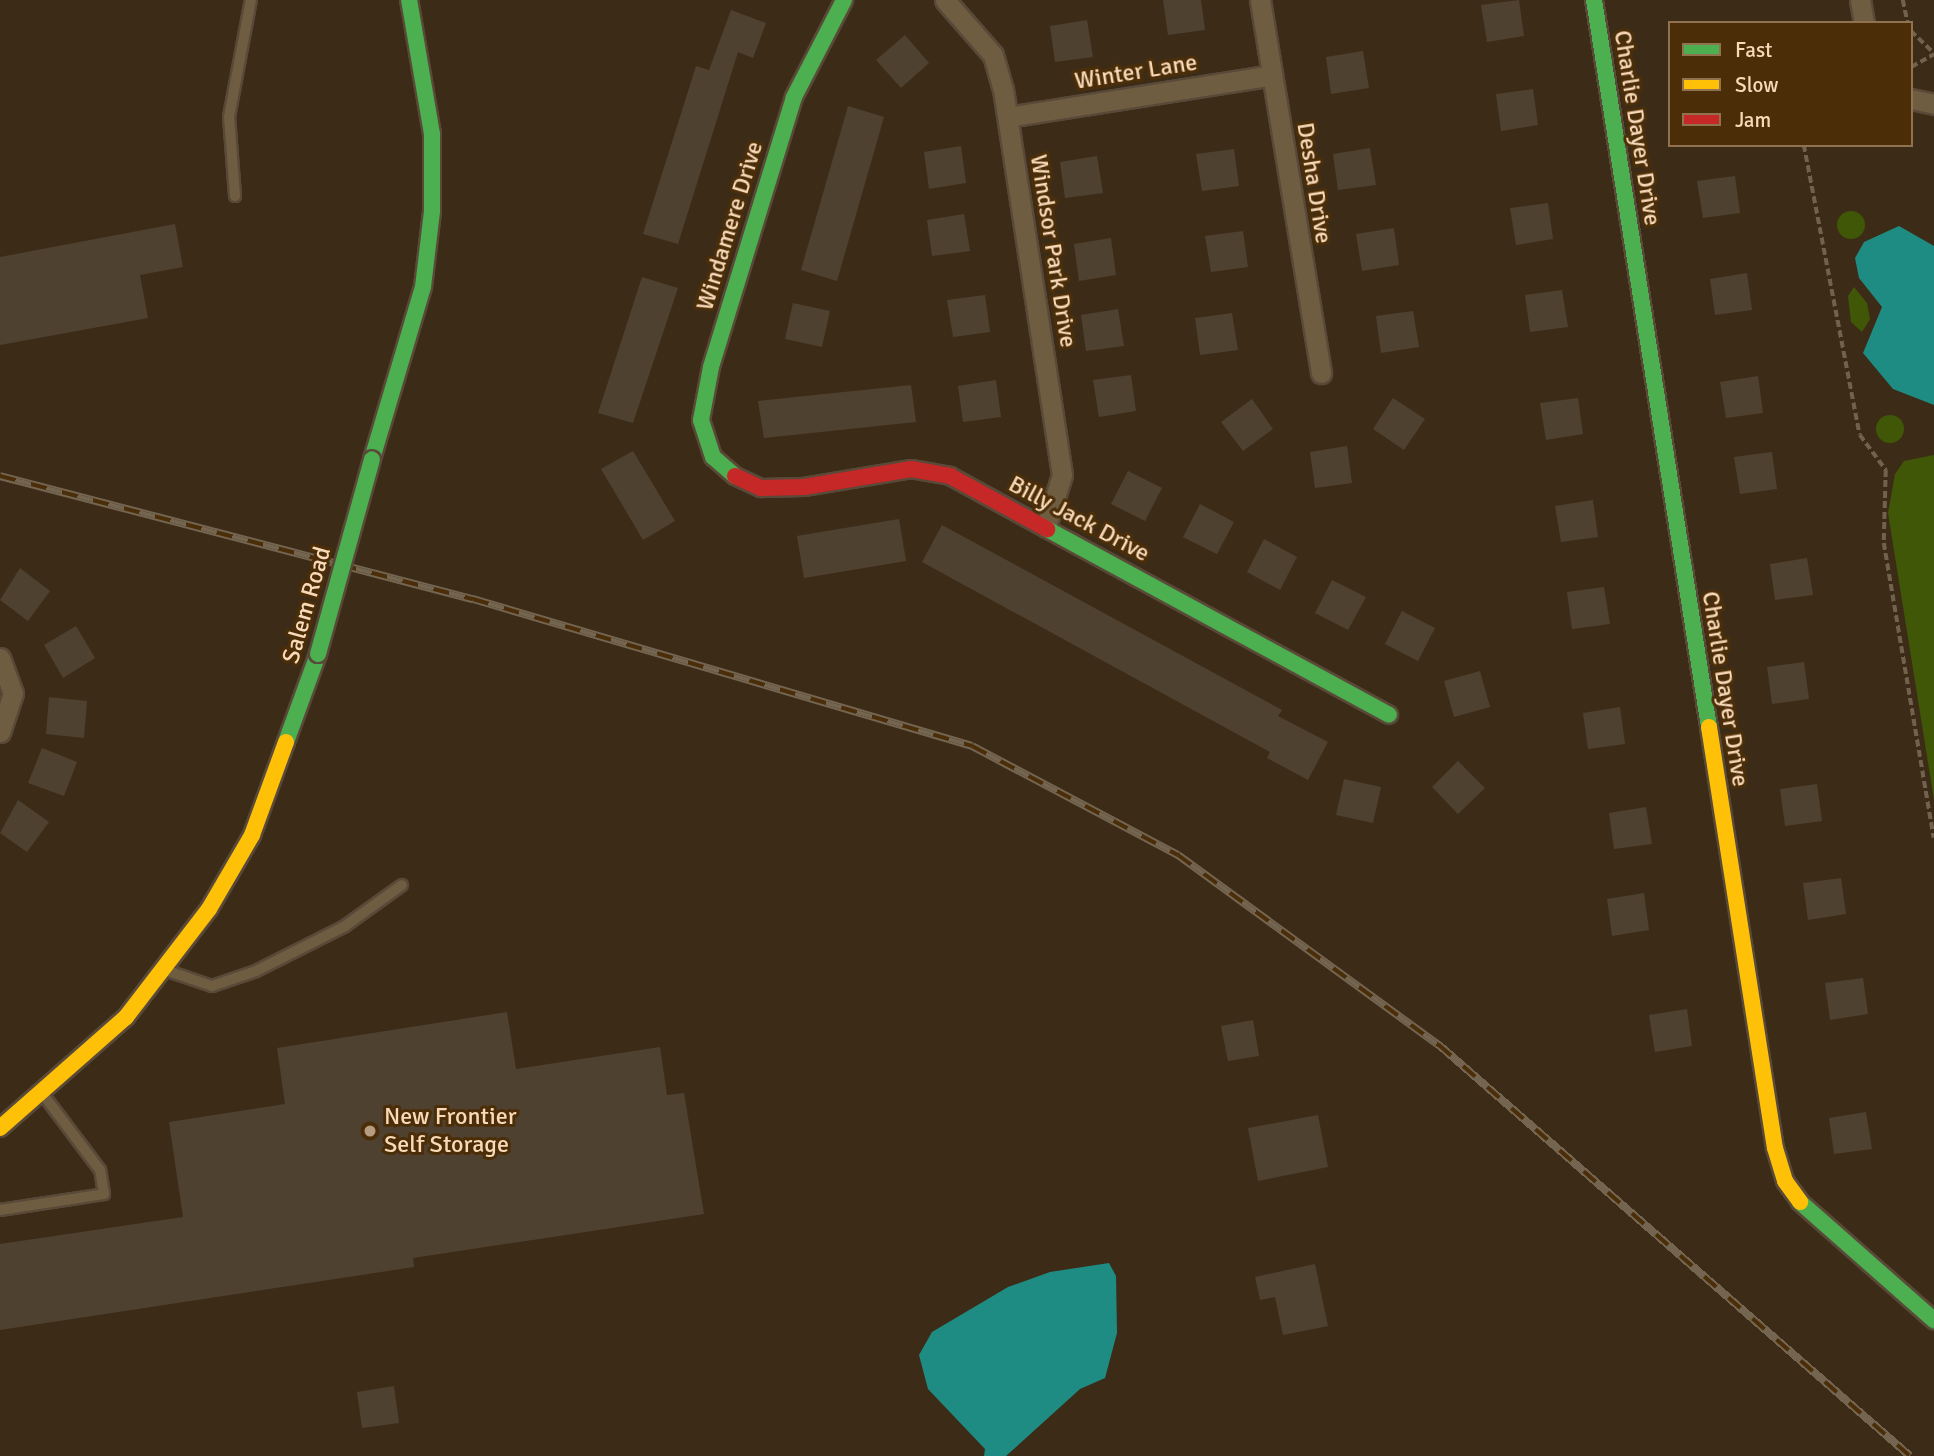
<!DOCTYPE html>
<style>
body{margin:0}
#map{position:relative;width:1934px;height:1456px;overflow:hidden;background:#3c2c17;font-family:Signika,sans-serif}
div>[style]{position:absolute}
.green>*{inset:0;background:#3f5707}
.round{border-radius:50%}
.water>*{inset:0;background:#1f8c83}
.building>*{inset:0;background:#4f4130}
.path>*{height:3.5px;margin-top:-1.75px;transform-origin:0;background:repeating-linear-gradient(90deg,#72624d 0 7px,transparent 0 10.5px)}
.roads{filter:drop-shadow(2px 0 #594938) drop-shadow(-2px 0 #594938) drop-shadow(0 2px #594938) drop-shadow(0 -2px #594938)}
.lane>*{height:10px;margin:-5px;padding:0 5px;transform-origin:5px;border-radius:5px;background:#6f5d42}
.street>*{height:19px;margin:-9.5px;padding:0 9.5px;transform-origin:9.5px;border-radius:9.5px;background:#6f5d42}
.fast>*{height:16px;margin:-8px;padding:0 8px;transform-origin:8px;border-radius:8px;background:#4caf50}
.slow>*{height:16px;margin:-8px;padding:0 8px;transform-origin:8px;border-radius:8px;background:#ffc107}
.jam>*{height:16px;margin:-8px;padding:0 8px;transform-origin:8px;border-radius:8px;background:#c62828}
.rail>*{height:8px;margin-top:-4px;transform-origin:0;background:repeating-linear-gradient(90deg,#4b2e08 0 16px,#746551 0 32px);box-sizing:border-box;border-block:2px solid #746551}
.bridges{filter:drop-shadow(2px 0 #594938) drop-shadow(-2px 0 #594938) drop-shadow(0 2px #594938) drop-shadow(0 -2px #594938)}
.fast-bridge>*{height:16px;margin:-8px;padding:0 8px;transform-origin:8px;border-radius:8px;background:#4caf50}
.dots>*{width:19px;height:19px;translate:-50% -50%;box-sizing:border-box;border:4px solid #4b2e08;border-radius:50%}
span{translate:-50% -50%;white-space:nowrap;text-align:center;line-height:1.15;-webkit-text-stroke:6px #4b2e08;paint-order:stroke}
.street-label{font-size:24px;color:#f8d9b9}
.poi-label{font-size:24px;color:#f8d9b9}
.left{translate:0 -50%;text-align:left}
.legend{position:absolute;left:1668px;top:21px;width:245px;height:126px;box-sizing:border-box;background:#4b2e08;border:2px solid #90724f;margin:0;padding:9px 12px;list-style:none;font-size:21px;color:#f8d9b9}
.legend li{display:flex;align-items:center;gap:14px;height:35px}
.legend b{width:35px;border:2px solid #90724f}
</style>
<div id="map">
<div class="green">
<div class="round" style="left:1837px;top:211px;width:28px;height:28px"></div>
<div style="clip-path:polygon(1854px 287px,1867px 303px,1870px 319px,1862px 332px,1851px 322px,1848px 296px)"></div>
<div class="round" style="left:1876px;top:415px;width:28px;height:28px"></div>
<div style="clip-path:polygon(1934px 455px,1934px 800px,1888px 513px,1895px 474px,1904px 461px)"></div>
</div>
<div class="water">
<div style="clip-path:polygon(1899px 226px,1934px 246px,1934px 405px,1893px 389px,1863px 353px,1882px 307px,1859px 278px,1855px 258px,1864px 242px)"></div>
<div style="clip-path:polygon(1109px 1263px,1116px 1276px,1117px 1333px,1105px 1378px,1080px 1389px,1006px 1456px,984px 1456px,985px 1449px,928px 1389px,919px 1355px,932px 1332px,1008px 1287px,1050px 1272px)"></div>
</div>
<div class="building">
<div style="clip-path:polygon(1163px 0,1201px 0,1205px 30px,1168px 35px)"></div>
<div style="clip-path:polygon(1519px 0,1524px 36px,1487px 42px,1481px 5px)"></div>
<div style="clip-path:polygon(731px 10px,766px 23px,753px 58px,738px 52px,678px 244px,643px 234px,696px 66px,709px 70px)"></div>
<div style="clip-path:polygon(1087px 20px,1093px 57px,1055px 62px,1050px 26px)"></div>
<div style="clip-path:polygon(905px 35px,929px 63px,901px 88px,876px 60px)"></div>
<div style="clip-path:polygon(1363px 51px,1369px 88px,1331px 94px,1326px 57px)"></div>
<div style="clip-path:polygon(1533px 89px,1538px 125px,1501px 131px,1496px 94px)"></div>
<div style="clip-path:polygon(848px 106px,884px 117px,837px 281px,801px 270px)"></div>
<div style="clip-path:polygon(961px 146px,966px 183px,929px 189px,924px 152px)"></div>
<div style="clip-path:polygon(1370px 148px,1376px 185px,1338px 190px,1333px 154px)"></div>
<div style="clip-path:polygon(1234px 149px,1239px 186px,1202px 191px,1196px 154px)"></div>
<div style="clip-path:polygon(1097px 156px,1103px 193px,1065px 198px,1060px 162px)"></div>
<div style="clip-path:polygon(1735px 176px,1740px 213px,1703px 218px,1697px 181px)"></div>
<div style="clip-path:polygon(1548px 203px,1553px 239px,1516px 245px,1510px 208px)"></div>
<div style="clip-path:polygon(964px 214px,970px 251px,932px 256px,927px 220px)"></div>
<div style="clip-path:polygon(175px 224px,183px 267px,140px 275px,148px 318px,0 345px,0 257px)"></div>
<div style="clip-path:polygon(1394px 228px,1399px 265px,1362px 271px,1356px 234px)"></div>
<div style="clip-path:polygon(1243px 231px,1248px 267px,1211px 272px,1205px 236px)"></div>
<div style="clip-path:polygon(1111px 238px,1116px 275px,1079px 281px,1074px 244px)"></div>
<div style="clip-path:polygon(1747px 273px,1752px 310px,1715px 315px,1710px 279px)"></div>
<div style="clip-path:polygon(642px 277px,678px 288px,633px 423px,598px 413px)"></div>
<div style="clip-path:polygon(1562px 290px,1568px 327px,1530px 332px,1525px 295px)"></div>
<div style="clip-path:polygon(985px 295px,990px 332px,953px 337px,947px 300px)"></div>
<div style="clip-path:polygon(793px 303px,830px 311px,822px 347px,785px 339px)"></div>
<div style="clip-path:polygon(1118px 309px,1124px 346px,1086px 351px,1081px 315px)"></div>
<div style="clip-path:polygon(1413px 311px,1419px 347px,1381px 353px,1376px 316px)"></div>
<div style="clip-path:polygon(1232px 313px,1238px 350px,1200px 355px,1195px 318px)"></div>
<div style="clip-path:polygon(1131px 375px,1136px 411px,1099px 417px,1093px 380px)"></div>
<div style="clip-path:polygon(1758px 376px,1763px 413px,1726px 418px,1720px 382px)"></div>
<div style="clip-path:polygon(996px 380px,1001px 417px,963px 422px,958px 386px)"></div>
<div style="clip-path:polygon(911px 385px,916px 422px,764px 438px,758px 401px)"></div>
<div style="clip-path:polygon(1393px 398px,1425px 419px,1404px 450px,1373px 429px)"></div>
<div style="clip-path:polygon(1578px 398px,1583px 434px,1546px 440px,1540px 403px)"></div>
<div style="clip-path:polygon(1252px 399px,1273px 429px,1243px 451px,1221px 422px)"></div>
<div style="clip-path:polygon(1347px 446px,1352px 483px,1315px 488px,1310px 452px)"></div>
<div style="clip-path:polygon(633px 451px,675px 521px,643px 540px,601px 469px)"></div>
<div style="clip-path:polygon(1772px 452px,1777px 489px,1740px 494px,1734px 457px)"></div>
<div style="clip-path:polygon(1128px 471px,1162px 488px,1145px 521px,1111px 504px)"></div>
<div style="clip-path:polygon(1593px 500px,1598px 537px,1561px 542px,1555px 506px)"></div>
<div style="clip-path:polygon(1200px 504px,1234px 522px,1217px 554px,1183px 537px)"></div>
<div style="clip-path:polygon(899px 519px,906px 561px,804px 578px,797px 536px)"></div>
<div style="clip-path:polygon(942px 525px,1282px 710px,1278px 716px,1328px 742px,1308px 780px,1267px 758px,1270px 752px,922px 562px)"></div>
<div style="clip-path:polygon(1264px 539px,1297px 557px,1280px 590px,1247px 572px)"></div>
<div style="clip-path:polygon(1807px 558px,1813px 595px,1775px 600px,1770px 564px)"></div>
<div style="clip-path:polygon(20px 568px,50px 591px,28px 621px,0 600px)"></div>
<div style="clip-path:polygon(1332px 580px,1366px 597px,1348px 630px,1315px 613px)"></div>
<div style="clip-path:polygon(1604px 587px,1610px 624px,1572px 629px,1567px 592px)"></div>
<div style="clip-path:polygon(1402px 611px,1435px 628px,1418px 661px,1385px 644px)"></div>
<div style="clip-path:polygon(76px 626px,95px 658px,63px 678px,44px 645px)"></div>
<div style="clip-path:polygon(1804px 662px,1809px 699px,1772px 704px,1767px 667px)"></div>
<div style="clip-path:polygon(1480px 671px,1490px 707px,1454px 717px,1444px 681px)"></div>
<div style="clip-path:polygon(49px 697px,87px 701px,84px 738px,46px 734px)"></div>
<div style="clip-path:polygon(1620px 707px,1625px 744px,1588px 749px,1583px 713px)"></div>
<div style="clip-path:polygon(42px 748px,77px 762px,64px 796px,28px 783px)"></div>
<div style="clip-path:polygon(1458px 761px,1485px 788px,1458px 814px,1432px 787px)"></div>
<div style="clip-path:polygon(1344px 779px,1381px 787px,1373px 823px,1336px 815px)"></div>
<div style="clip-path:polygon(1817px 784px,1822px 821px,1785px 826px,1780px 789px)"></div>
<div style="clip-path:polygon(18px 800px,49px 822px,27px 852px,0 833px)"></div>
<div style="clip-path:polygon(1646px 807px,1652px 844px,1614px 849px,1609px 813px)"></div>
<div style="clip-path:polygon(1841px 878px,1846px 914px,1808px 920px,1803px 883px)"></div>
<div style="clip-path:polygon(1644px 893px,1649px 930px,1612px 936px,1607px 899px)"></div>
<div style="clip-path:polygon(1863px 978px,1868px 1014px,1830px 1020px,1825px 983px)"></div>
<div style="clip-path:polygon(1687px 1009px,1692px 1046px,1655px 1052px,1649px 1015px)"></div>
<div style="clip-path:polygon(507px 1012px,516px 1069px,660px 1047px,667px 1095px,684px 1093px,704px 1214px,413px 1258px,414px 1267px,0 1330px,0 1244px,183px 1217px,169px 1122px,285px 1104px,277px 1048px)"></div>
<div style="clip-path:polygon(1253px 1020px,1259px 1056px,1228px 1061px,1221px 1026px)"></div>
<div style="clip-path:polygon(1866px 1112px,1872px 1149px,1834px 1154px,1829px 1118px)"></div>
<div style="clip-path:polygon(1318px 1115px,1328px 1167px,1258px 1181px,1248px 1128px)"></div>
<div style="clip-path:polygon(1315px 1264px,1328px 1326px,1283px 1335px,1275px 1297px,1260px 1300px,1255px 1277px)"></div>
<div style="clip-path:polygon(394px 1386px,399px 1423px,362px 1428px,357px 1392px)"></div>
</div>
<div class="path">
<div style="left:1903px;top:0;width:24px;rotate:78deg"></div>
<div style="left:1911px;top:31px;width:32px;rotate:44deg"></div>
<div style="left:1911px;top:67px;width:26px;rotate:-29deg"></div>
<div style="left:1804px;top:145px;width:295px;rotate:79.1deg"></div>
<div style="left:1860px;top:435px;width:44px;rotate:53.4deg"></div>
<div style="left:1886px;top:470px;width:73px;rotate:91.6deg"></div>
<div style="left:1884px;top:543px;width:299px;rotate:80.4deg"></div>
</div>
<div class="roads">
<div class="lane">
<div style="left:235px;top:196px;width:79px;rotate:-94.3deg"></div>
<div style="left:229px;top:117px;width:119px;rotate:-79.4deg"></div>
<div style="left:165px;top:970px;width:50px;rotate:18.8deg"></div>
<div style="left:212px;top:986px;width:46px;rotate:-18.8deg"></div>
<div style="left:256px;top:971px;width:100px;rotate:-26.8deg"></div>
<div style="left:345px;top:926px;width:70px;rotate:-35.7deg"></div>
<div style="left:0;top:1210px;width:105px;rotate:-8.7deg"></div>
<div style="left:104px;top:1194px;width:24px;rotate:-99deg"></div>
<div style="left:100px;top:1170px;width:96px;rotate:-127deg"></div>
</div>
<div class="street">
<div style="left:945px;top:0;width:73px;rotate:48.9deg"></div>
<div style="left:993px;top:55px;width:35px;rotate:74deg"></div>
<div style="left:1003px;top:89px;width:390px;rotate:81.3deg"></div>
<div style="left:1062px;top:475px;width:53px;rotate:107.4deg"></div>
<div style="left:1260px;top:0;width:378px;rotate:80.7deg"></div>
<div style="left:1860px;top:0;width:23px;rotate:80deg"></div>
<div style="left:1911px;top:99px;width:24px;rotate:12deg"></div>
<div style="left:1008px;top:117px;width:267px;rotate:-9deg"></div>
<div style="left:0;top:658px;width:37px;rotate:70deg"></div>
<div style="left:13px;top:693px;width:41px;rotate:108.4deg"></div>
</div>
<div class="fast">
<div style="left:1594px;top:0;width:736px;rotate:81.01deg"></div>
<div style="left:372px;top:459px;width:179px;rotate:-73.5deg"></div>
<div style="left:423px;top:287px;width:77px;rotate:-83.2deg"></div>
<div style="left:432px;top:211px;width:77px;rotate:-90deg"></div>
<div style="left:432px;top:134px;width:136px;rotate:-99.7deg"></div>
<div style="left:735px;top:476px;width:29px;rotate:-139deg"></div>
<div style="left:713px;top:457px;width:39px;rotate:-108deg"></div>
<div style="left:701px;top:420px;width:54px;rotate:-79.3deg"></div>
<div style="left:711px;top:367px;width:282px;rotate:-72.9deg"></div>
<div style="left:794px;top:97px;width:109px;rotate:-62.7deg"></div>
<div style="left:1047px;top:529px;width:389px;rotate:28.5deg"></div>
<div style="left:286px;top:742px;width:94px;rotate:-70deg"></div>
<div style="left:1800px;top:1202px;width:179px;rotate:41.4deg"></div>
</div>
<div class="slow">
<div style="left:1709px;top:727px;width:426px;rotate:81.1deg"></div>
<div style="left:1775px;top:1148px;width:34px;rotate:73deg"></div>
<div style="left:1785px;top:1181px;width:26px;rotate:54deg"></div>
<div style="left:0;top:1128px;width:168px;rotate:-41.4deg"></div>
<div style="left:126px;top:1017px;width:136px;rotate:-52.5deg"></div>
<div style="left:209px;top:909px;width:86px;rotate:-59.8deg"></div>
<div style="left:252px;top:835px;width:99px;rotate:-69.9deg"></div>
</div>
<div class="jam">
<div style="left:735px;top:476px;width:29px;rotate:25deg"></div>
<div style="left:761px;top:488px;width:43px;rotate:-1.3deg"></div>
<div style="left:804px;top:487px;width:109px;rotate:-9.5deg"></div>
<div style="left:911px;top:469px;width:40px;rotate:10deg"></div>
<div style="left:950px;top:476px;width:111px;rotate:28.7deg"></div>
</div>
</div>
<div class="rail">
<div style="left:0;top:476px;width:489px;rotate:14.6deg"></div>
<div style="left:473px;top:599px;width:520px;rotate:16.41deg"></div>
<div style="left:972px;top:746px;width:233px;rotate:27.9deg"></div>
<div style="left:1178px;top:855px;width:323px;rotate:36.1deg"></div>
<div style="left:1439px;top:1045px;width:625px;rotate:41.11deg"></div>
</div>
<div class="bridges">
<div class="fast-bridge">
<div style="left:318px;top:654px;width:202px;rotate:-74.5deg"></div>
</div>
</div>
<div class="dots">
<div style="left:370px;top:1131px;background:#b69c80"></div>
</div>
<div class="street-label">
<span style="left:1136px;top:72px;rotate:-9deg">Winter Lane</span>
<span style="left:1637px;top:128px;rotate:81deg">Charlie Dayer Drive</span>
<span style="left:1314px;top:183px;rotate:81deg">Desha Drive</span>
<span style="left:730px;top:226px;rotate:-73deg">Windamere Drive</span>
<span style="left:1053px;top:251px;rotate:81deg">Windsor Park Drive</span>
<span style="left:1079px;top:519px;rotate:28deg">Billy Jack Drive</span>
<span style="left:307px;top:605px;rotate:-74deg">Salem Road</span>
<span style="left:1725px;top:689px;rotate:81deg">Charlie Dayer Drive</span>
</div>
<div class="poi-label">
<span class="left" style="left:384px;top:1131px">New Frontier<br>Self Storage</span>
</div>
<ul class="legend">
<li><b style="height:9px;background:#4caf50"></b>Fast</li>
<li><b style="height:9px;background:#ffc107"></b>Slow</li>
<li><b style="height:9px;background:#c62828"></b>Jam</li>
</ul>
</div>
